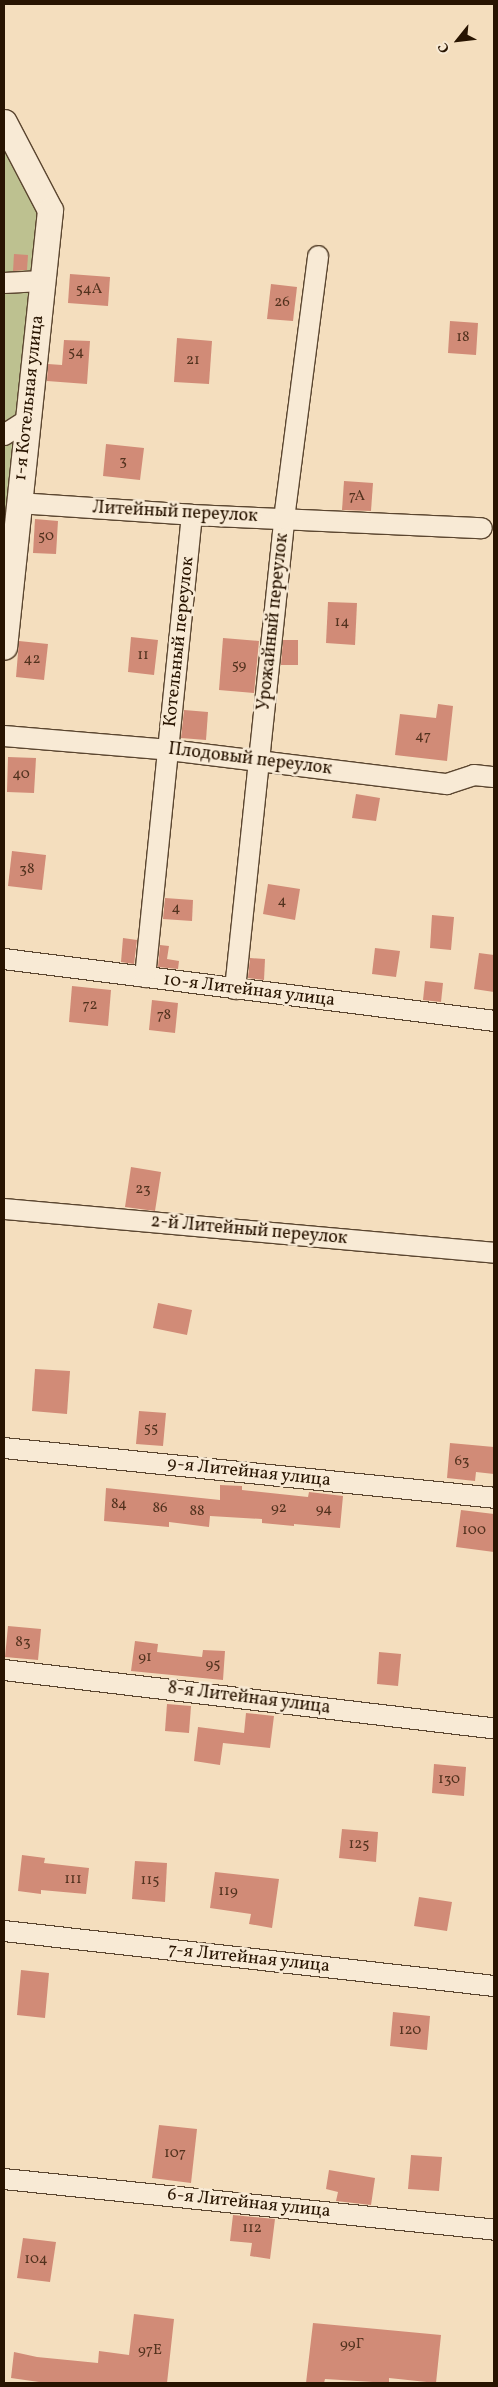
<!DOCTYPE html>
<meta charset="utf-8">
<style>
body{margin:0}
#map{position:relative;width:498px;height:2387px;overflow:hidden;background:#f4debe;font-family:Vollkorn,serif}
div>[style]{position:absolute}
.green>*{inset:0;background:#bdc190}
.building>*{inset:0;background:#d18b77}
.roads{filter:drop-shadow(1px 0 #5b4630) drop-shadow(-1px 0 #5b4630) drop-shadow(0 1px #5b4630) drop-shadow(0 -1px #5b4630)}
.minor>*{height:20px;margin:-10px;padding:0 10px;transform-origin:10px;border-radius:10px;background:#f8ead5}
.tertiary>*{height:25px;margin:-12.5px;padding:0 12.5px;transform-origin:12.5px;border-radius:12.5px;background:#f8ead5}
span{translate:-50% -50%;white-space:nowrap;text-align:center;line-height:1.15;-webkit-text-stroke:5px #f8ead5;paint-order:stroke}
.number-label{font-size:15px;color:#52321e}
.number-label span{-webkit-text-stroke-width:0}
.street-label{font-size:18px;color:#281401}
.frame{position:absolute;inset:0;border:5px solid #281401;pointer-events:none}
.north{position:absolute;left:433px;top:15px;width:50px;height:50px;-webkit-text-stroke:4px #f8ead5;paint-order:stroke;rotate:241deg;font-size:14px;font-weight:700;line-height:20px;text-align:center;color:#281401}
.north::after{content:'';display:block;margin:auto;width:18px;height:22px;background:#281401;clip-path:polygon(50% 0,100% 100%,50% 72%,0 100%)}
</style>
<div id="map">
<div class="green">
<div style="clip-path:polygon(4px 145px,37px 212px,4px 542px)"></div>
</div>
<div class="building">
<div style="clip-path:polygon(14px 254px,28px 255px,27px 270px,13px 271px)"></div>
<div style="clip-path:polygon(70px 274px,110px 277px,108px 306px,68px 303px)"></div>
<div style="clip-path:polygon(271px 284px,297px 287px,293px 321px,267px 319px)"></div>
<div style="clip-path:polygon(450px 321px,478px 323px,476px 355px,448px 353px)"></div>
<div style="clip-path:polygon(177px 338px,212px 341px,209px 384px,174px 382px)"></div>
<div style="clip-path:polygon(64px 340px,90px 341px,87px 384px,47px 381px,48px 364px,62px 365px)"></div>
<div style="clip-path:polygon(106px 444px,144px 448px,140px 480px,103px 476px)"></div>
<div style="clip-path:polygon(344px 481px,373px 483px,371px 511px,342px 510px)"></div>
<div style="clip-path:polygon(35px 519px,58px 521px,56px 554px,33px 553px)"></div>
<div style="clip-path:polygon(328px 602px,357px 603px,355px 645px,326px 643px)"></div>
<div style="clip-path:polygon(131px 637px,158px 640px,154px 675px,128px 672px)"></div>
<div style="clip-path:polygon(223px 638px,259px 641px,254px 693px,219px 690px)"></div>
<div style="clip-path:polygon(283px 640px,298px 640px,298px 665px,281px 665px)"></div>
<div style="clip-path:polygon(19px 641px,48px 644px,44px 680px,16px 677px)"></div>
<div style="clip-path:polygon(438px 704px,453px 706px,447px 761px,395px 755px,400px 714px,436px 718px)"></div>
<div style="clip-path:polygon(184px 710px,208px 712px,206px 740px,181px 738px)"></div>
<div style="clip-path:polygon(8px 757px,36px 758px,34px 793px,7px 792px)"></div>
<div style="clip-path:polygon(356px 794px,380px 798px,376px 821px,352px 818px)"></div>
<div style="clip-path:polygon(12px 851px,46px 855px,42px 890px,8px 886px)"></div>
<div style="clip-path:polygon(268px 884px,300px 889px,295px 920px,263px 914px)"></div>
<div style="clip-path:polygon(165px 898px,193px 900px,192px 921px,163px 919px)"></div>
<div style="clip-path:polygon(432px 915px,454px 917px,451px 950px,430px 948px)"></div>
<div style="clip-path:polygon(123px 938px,137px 940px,134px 964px,121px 962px)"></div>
<div style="clip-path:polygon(160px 945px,169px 946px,167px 959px,179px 961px,178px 969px,158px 967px)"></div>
<div style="clip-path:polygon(375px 948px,400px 951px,396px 977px,372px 974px)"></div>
<div style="clip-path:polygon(479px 953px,494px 955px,494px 992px,474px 989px)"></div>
<div style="clip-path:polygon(250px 958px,265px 959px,264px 980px,248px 978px)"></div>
<div style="clip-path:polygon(425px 981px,443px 983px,441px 1002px,423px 1000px)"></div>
<div style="clip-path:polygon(72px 986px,111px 990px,108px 1026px,69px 1022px)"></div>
<div style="clip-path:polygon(152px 1000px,178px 1003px,175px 1033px,149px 1030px)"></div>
<div style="clip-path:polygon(131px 1167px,161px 1172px,155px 1211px,125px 1207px)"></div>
<div style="clip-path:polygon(158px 1303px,192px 1310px,187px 1335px,153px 1328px)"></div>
<div style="clip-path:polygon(35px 1369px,70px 1371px,67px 1414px,32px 1411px)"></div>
<div style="clip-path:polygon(139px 1411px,166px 1413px,163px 1446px,136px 1444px)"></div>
<div style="clip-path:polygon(450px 1443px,494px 1447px,494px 1474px,476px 1472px,475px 1481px,447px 1478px)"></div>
<div style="clip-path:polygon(220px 1485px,242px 1486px,242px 1490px,308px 1497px,309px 1492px,343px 1496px,340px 1528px,294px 1524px,294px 1526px,262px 1523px,262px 1519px,210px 1516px,209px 1527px,169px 1522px,169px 1527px,104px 1521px,106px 1488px,220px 1500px)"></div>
<div style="clip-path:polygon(461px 1510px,494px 1514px,494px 1552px,456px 1547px)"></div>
<div style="clip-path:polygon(8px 1626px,41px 1629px,38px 1660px,5px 1657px)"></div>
<div style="clip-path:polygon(135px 1641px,158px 1644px,157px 1652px,202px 1657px,203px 1650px,225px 1651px,223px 1680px,131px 1671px)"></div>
<div style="clip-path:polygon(379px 1652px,401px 1654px,398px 1686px,377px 1684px)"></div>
<div style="clip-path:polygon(167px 1704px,191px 1706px,189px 1733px,165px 1731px)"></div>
<div style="clip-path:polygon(246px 1713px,274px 1716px,270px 1748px,223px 1743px,220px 1765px,194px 1761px,198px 1727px,244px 1733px)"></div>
<div style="clip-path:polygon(434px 1764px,466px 1767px,464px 1796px,432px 1793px)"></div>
<div style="clip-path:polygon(342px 1829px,378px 1832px,376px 1862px,339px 1858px)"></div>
<div style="clip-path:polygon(22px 1855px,45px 1858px,44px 1863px,89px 1868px,86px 1894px,41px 1890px,41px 1894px,18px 1891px)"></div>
<div style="clip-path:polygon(135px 1861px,167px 1863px,165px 1902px,132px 1899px)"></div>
<div style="clip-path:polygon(215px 1872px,279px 1879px,272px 1928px,249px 1924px,251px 1914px,210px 1908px)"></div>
<div style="clip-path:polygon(419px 1897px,452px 1902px,447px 1931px,414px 1926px)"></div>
<div style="clip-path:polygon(21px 1970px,49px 1973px,45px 2018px,17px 2015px)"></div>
<div style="clip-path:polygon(393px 2012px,430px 2016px,427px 2050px,390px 2046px)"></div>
<div style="clip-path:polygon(159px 2125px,197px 2129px,191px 2183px,152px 2178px)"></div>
<div style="clip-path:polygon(411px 2155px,442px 2157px,439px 2191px,408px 2189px)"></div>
<div style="clip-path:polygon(329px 2170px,375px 2178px,371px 2205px,336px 2201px,338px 2192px,326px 2189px)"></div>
<div style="clip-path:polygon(233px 2215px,275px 2219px,270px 2259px,250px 2256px,252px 2243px,230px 2241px)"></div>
<div style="clip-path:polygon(23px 2238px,56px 2242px,50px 2282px,17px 2278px)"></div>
<div style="clip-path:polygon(134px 2314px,174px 2319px,167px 2383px,46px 2383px,11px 2378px,14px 2352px,37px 2357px,98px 2363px,99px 2351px,129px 2355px)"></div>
<div style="clip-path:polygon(313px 2323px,441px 2335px,436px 2383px,389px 2378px,389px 2383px,325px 2379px,324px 2383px,306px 2383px)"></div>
</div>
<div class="roads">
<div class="minor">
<div style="left:4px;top:283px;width:38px;rotate:-3deg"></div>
<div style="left:4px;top:435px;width:27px;rotate:-33deg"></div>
<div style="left:18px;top:503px;width:174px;rotate:3.9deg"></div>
<div style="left:192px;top:515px;width:290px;rotate:2.6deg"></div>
<div style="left:4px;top:736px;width:166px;rotate:4.8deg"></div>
<div style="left:169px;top:750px;width:280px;rotate:7deg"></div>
<div style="left:447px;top:784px;width:28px;rotate:-18deg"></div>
<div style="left:474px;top:775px;width:20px;rotate:6deg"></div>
<div style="left:4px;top:959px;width:494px;rotate:7.2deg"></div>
<div style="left:145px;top:977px;width:464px;rotate:-84.2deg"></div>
<div style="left:235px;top:989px;width:473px;rotate:-84deg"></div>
<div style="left:284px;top:519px;width:265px;rotate:-82.6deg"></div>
<div style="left:4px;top:1209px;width:492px;rotate:5.1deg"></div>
<div style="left:4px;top:1448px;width:493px;rotate:5.8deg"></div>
<div style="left:4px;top:1670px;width:493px;rotate:6.8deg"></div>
<div style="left:4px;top:1931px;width:493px;rotate:6.4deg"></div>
<div style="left:4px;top:2179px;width:493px;rotate:5.9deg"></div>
</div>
<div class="tertiary">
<div style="left:4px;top:122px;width:99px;rotate:62.4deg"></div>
<div style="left:50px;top:210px;width:439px;rotate:96deg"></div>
</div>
</div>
<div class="number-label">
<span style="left:89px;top:290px">54А</span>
<span style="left:282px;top:303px">26</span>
<span style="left:463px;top:338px">18</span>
<span style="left:76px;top:353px">54</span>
<span style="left:193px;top:361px">21</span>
<span style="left:123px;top:462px">3</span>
<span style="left:357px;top:497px">7А</span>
<span style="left:46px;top:537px">50</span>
<span style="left:342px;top:623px">14</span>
<span style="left:143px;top:656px">11</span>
<span style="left:32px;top:660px">42</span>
<span style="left:239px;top:666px">59</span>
<span style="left:423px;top:737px">47</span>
<span style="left:21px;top:775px">40</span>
<span style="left:27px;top:870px">38</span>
<span style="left:282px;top:902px">4</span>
<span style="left:176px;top:909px">4</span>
<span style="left:90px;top:1006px">72</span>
<span style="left:164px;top:1016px">78</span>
<span style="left:143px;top:1190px">23</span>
<span style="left:151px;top:1429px">55</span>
<span style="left:462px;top:1462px">63</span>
<span style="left:119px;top:1505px">84</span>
<span style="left:160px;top:1509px">86</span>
<span style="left:279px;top:1509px">92</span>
<span style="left:324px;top:1510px">94</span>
<span style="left:197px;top:1512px">88</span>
<span style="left:474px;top:1531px">100</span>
<span style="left:23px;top:1643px">83</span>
<span style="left:145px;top:1658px">91</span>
<span style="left:213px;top:1665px">95</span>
<span style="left:449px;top:1780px">130</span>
<span style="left:359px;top:1845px">125</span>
<span style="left:73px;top:1880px">111</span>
<span style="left:150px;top:1881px">115</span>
<span style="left:228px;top:1892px">119</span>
<span style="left:410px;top:2031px">120</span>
<span style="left:175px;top:2154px">107</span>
<span style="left:252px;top:2229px">112</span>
<span style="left:36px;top:2260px">104</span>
<span style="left:352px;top:2345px">99Г</span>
<span style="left:150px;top:2351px">97Е</span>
</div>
<div class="street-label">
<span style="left:30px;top:398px;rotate:-84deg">1-я Котельная улица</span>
<span style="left:175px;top:513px;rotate:3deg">Литейный переулок</span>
<span style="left:274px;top:622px;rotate:-84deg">Урожайный переулок</span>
<span style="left:180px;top:642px;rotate:-84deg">Котельный переулок</span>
<span style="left:250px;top:760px;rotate:7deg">Плодовый переулок</span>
<span style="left:249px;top:991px;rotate:7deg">10-я Литейная улица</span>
<span style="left:249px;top:1231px;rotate:5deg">2-й Литейный переулок</span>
<span style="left:249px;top:1473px;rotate:6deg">9-я Литейная улица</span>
<span style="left:249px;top:1699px;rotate:7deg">8-я Литейная улица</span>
<span style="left:249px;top:1959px;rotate:6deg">7-я Литейная улица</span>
<span style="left:249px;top:2204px;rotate:6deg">6-я Литейная улица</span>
</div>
<div class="frame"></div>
<div class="north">С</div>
</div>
